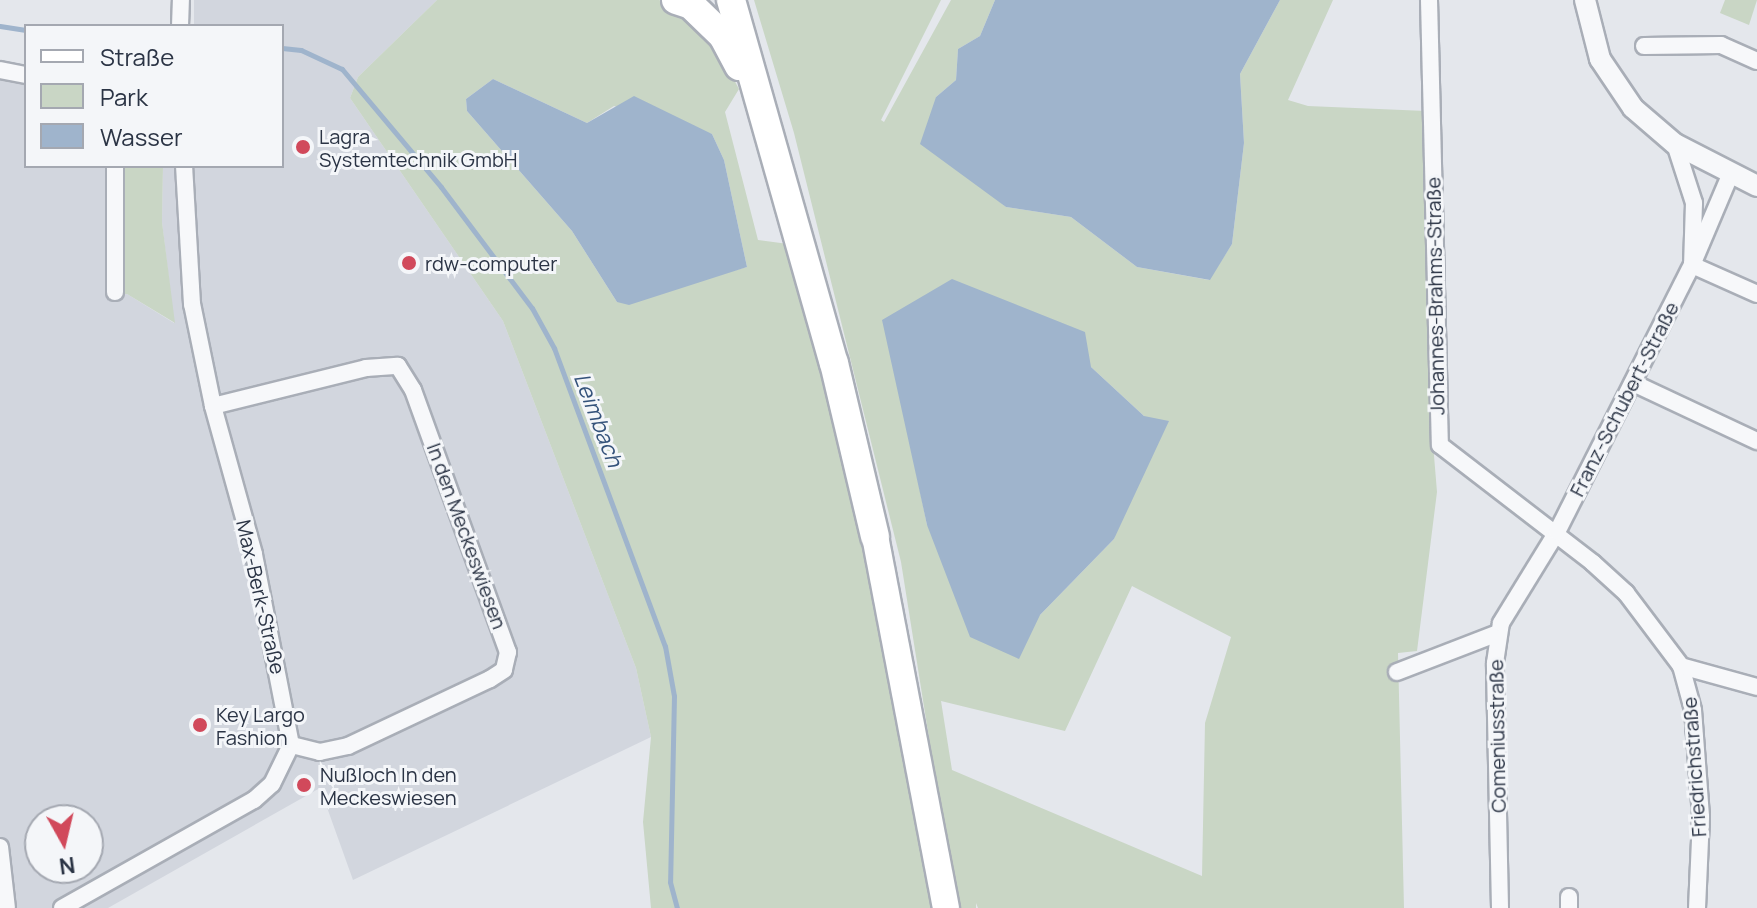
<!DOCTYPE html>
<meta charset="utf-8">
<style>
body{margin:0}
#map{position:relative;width:1757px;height:908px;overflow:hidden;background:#e4e7ec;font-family:Manrope,sans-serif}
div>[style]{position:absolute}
.built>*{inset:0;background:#d2d6de}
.green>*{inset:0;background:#c9d6c5}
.water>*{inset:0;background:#9fb4cc}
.stream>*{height:5px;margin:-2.5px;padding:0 2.5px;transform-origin:2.5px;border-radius:2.5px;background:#9fb4cc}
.roads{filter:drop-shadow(2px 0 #a9aeb7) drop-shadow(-2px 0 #a9aeb7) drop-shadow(0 2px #a9aeb7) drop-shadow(0 -2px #a9aeb7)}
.minor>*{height:16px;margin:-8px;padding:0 8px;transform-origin:8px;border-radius:8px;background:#f7f8fa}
.tertiary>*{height:20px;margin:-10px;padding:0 10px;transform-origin:10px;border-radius:10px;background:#f7f8fa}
.primary>*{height:26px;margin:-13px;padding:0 13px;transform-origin:13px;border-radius:13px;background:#fff}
.trunk>*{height:28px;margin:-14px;padding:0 14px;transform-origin:14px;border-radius:14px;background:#fff}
.dots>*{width:22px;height:22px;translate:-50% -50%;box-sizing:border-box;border:4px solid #f4f6f9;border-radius:50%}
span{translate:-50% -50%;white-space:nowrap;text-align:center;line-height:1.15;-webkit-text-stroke:6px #f4f6f9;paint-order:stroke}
.poi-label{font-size:20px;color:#2b3445}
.left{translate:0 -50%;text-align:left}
.street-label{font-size:20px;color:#2b3445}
.water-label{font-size:22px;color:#34527a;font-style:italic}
.legend{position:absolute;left:24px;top:24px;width:260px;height:144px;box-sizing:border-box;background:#f4f6f9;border:2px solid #a4a8b1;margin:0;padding:10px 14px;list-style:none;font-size:24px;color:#2b3445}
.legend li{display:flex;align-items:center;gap:16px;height:40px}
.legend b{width:40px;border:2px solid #a4a8b1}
.north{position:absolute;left:24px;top:804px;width:80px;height:80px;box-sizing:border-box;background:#f4f6f9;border:2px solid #a4a8b1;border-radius:50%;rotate:172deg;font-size:22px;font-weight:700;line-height:32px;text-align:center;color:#2b3445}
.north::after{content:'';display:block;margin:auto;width:28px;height:36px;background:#d1495b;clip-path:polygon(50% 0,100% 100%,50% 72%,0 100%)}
</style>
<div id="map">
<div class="built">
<div style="clip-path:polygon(evenodd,194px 0,437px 0,358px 77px,350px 98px,503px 321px,636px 668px,651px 737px,353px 880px,320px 788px,108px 908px,0 908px,0 78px,26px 83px,26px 166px,124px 166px,119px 295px,127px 294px,174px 323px,162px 222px,163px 166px,282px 166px,282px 26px,194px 26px,194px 0,40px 820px,88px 820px,88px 868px,40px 868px,40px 820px)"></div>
</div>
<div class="green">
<div style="clip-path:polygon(evenodd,437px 0,659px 0,686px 10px,713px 41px,739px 89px,725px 112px,758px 240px,788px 244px,856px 500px,931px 908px,651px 908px,643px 822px,651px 737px,636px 668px,503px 321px,350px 98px,358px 77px,437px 0,493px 79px,587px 123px,614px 106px,712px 134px,724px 160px,747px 267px,617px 302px,572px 231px,467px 111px,466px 99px,493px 79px)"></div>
<div style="clip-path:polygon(evenodd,754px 0,941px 0,881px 120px,884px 122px,951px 0,995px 0,980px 36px,958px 49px,956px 80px,936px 97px,967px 175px,1006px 207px,1071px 217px,1137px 267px,1209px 280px,1232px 244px,1244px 143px,1240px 74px,1280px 0,1333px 0,1288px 100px,1308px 106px,1426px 111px,1429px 395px,1437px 492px,1417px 651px,1398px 653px,1404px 908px,978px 908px,976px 903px,976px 908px,956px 908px,901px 562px,794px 133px,754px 0,1091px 367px,1144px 416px,1114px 539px,1040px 615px,927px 525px,911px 447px,1091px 367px,754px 0,1132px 586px,1231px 637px,1205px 723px,1202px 876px,952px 770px,941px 701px,1065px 731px,1132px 586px)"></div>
<div style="clip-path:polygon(1725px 0,1757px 0,1749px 25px,1720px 13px)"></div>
<div style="clip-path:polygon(124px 166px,163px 166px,162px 222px,175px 323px,127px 294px,118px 295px)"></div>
</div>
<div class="water">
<div style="clip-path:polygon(995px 0,1280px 0,1240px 74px,1244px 143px,1232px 244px,1210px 280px,1137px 267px,1071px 217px,1006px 207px,920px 144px,936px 97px,956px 80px,958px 49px,980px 36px)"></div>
<div style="clip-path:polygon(493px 79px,587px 123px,634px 96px,712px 134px,724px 160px,747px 267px,629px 305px,617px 302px,572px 231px,467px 111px,466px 99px)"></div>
<div style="clip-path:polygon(952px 279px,1085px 332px,1091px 367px,1144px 416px,1169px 421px,1114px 539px,1040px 615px,1019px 659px,970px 637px,927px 525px,882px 320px)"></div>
</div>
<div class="stream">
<div style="left:0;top:26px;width:26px;rotate:9deg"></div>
<div style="left:282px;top:48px;width:19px;rotate:6deg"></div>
<div style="left:301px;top:50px;width:45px;rotate:24.9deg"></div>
<div style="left:342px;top:69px;width:154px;rotate:50deg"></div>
<div style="left:441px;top:187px;width:151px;rotate:53.1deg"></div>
<div style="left:532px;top:308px;width:46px;rotate:61.2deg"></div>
<div style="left:554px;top:348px;width:318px;rotate:69.6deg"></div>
<div style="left:665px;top:646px;width:51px;rotate:79.8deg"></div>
<div style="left:674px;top:696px;width:186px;rotate:91.2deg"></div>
<div style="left:670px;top:882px;width:27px;rotate:75deg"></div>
</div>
<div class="roads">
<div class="minor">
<div style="left:1429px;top:0;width:445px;rotate:88.6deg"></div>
<div style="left:1440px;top:445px;width:193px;rotate:37.6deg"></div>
<div style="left:1593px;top:563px;width:45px;rotate:42.3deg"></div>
<div style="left:1626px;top:593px;width:91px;rotate:53deg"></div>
<div style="left:1681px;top:666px;width:46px;rotate:74.7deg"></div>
<div style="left:1693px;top:710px;width:107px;rotate:85.7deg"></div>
<div style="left:1701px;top:817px;width:91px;rotate:92.5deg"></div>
<div style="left:180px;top:26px;width:26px;rotate:-88deg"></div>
<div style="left:1644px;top:46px;width:77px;rotate:-0.7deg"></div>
<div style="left:1721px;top:45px;width:39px;rotate:24deg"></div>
<div style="left:0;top:70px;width:26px;rotate:11deg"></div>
<div style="left:1675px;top:144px;width:62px;rotate:72.1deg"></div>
<div style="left:1694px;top:203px;width:62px;rotate:91.8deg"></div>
<div style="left:1692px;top:265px;width:71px;rotate:24deg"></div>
<div style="left:115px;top:292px;width:126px;rotate:-90deg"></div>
<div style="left:1633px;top:383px;width:137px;rotate:25.1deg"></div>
<div style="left:213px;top:406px;width:158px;rotate:-13.9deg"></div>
<div style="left:366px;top:368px;width:32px;rotate:-4deg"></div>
<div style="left:398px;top:366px;width:28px;rotate:58deg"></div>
<div style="left:413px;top:390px;width:279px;rotate:70.1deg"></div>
<div style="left:508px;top:652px;width:18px;rotate:103deg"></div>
<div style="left:504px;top:670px;width:17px;rotate:147deg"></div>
<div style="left:490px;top:679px;width:157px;rotate:154.7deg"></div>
<div style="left:348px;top:746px;width:29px;rotate:168deg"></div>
<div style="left:320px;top:752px;width:30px;rotate:-166deg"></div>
<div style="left:1681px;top:666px;width:79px;rotate:15.4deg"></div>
<div style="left:1397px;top:672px;width:108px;rotate:-21.1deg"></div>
<div style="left:0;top:847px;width:61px;rotate:83.5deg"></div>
<div style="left:62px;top:908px;width:220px;rotate:-29.4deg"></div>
<div style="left:254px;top:800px;width:24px;rotate:-42deg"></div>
<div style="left:272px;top:784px;width:43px;rotate:-64deg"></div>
<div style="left:291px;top:745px;width:195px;rotate:-101deg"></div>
<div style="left:254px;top:554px;width:154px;rotate:-105.5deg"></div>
<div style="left:213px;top:406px;width:104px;rotate:-101.6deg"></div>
<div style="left:192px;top:304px;width:138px;rotate:-93.3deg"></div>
<div style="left:1500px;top:908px;width:245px;rotate:-91.2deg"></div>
<div style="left:1495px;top:663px;width:40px;rotate:-81.5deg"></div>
<div style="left:1501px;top:623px;width:107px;rotate:-58.4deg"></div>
<div style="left:1557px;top:532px;width:299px;rotate:-63.2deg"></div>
<div style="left:1692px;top:265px;width:100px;rotate:-67deg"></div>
<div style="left:1569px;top:908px;width:11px;rotate:-90deg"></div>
</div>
<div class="tertiary">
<div style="left:1585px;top:0;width:61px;rotate:75.7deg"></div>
<div style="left:1600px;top:59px;width:59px;rotate:56deg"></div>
<div style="left:1633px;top:108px;width:55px;rotate:40.6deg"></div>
<div style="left:1675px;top:144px;width:92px;rotate:27.1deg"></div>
</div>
<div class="primary">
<div style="left:875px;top:536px;width:379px;rotate:79.2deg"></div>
</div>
<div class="trunk">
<div style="left:676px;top:0;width:16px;rotate:18deg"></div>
<div style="left:691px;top:5px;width:45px;rotate:44.1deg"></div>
<div style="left:723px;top:36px;width:34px;rotate:62deg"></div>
<div style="left:731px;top:0;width:377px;rotate:74.2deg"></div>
<div style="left:834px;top:363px;width:178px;rotate:76.7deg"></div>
</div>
</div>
<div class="dots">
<div style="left:303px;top:147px;background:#d1495b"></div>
<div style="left:409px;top:263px;background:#d1495b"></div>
<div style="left:200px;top:725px;background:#d1495b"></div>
<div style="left:304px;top:785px;background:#d1495b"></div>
</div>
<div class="poi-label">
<span class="left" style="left:319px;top:148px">Lagra<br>Systemtechnik GmbH</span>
<span class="left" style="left:425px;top:263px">rdw-computer</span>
<span class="left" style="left:216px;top:726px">Key Largo<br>Fashion</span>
<span class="left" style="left:320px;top:786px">Nußloch In den<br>Meckeswiesen</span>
</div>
<div class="street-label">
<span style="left:1435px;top:296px;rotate:-91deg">Johannes-Brahms-Straße</span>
<span style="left:1624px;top:399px;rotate:-63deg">Franz-Schubert-Straße</span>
<span style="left:467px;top:536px;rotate:70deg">In den Meckeswiesen</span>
<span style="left:261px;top:597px;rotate:77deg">Max-Berk-Straße</span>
<span style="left:1497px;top:736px;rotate:-91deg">Comeniusstraße</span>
<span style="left:1694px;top:767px;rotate:-94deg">Friedrichstraße</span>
</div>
<div class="water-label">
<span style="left:598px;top:420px;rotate:69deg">Leimbach</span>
</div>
<ul class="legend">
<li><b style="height:10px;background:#fff"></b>Straße</li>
<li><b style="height:22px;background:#c9d6c5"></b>Park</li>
<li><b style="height:22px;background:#9fb4cc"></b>Wasser</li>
</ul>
<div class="north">N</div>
</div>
